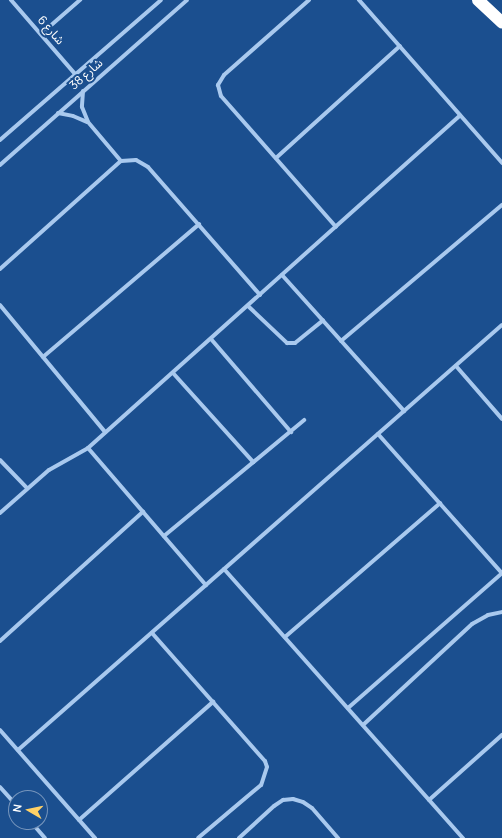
<!DOCTYPE html>
<meta charset="utf-8">
<style>
body{margin:0}
#map{position:relative;width:502px;height:838px;overflow:hidden;background:#1b4f8f;font-family:Manrope,"Noto Sans Arabic",sans-serif}
div>[style]{position:absolute}
.minor>*{height:4px;margin:-2px;padding:0 2px;transform-origin:2px;border-radius:2px;background:#a9c9ee}
.motorway>*{height:12px;margin:-6px;padding:0 6px;transform-origin:6px;border-radius:6px;background:#fff}
span{translate:-50% -50%;white-space:nowrap;text-align:center;line-height:1.15;-webkit-text-stroke:4px #1b4f8f;paint-order:stroke}
.street-label{font-size:12px;color:#fff}
.north{position:absolute;left:8px;top:790px;width:40px;height:40px;box-sizing:border-box;background:#1b4f8f;border:1px solid #7695bc;border-radius:50%;rotate:279deg;font-size:11px;font-weight:700;line-height:16px;text-align:center;color:#fff}
.north::after{content:'';display:block;margin:auto;width:14px;height:18px;background:#ffd166;clip-path:polygon(50% 0,100% 100%,50% 72%,0 100%)}
</style>
<div id="map">
<div class="minor">
<div style="left:11px;top:0;width:98px;rotate:49.1deg"></div>
<div style="left:309px;top:0;width:113px;rotate:138.6deg"></div>
<div style="left:224px;top:75px;width:12px;rotate:121deg"></div>
<div style="left:218px;top:85px;width:11px;rotate:75deg"></div>
<div style="left:221px;top:96px;width:174px;rotate:48.7deg"></div>
<div style="left:359px;top:0;width:217px;rotate:48.7deg"></div>
<div style="left:41px;top:34px;width:52px;rotate:-41.1deg"></div>
<div style="left:83px;top:91px;width:16px;rotate:94deg"></div>
<div style="left:82px;top:107px;width:16px;rotate:68deg"></div>
<div style="left:88px;top:122px;width:51px;rotate:49.8deg"></div>
<div style="left:58px;top:113px;width:15px;rotate:11deg"></div>
<div style="left:73px;top:116px;width:15px;rotate:23deg"></div>
<div style="left:0;top:140px;width:213px;rotate:-41deg"></div>
<div style="left:276px;top:158px;width:167px;rotate:-42.1deg"></div>
<div style="left:0;top:165px;width:249px;rotate:-41.4deg"></div>
<div style="left:0;top:269px;width:162px;rotate:-41.8deg"></div>
<div style="left:121px;top:161px;width:15px;rotate:-4deg"></div>
<div style="left:136px;top:160px;width:14px;rotate:30deg"></div>
<div style="left:148px;top:167px;width:170px;rotate:48.8deg"></div>
<div style="left:282px;top:275px;width:183px;rotate:48.1deg"></div>
<div style="left:0;top:305px;width:165px;rotate:50.4deg"></div>
<div style="left:248px;top:306px;width:54px;rotate:43.5deg"></div>
<div style="left:287px;top:343px;width:8px"></div>
<div style="left:295px;top:343px;width:36px;rotate:-39deg"></div>
<div style="left:211px;top:339px;width:123px;rotate:49.3deg"></div>
<div style="left:341px;top:341px;width:211px;rotate:-40.2deg"></div>
<div style="left:43px;top:357px;width:205px;rotate:-40.4deg"></div>
<div style="left:456px;top:366px;width:70px;rotate:49deg"></div>
<div style="left:173px;top:373px;width:120px;rotate:48deg"></div>
<div style="left:378px;top:434px;width:186px;rotate:48.3deg"></div>
<div style="left:88px;top:448px;width:181px;rotate:49.3deg"></div>
<div style="left:0;top:460px;width:39px;rotate:46deg"></div>
<div style="left:0;top:513px;width:65px;rotate:-41.3deg"></div>
<div style="left:49px;top:470px;width:45px;rotate:-29.4deg"></div>
<div style="left:88px;top:448px;width:499px;rotate:-41.8deg"></div>
<div style="left:164px;top:536px;width:182px;rotate:-39.6deg"></div>
<div style="left:224px;top:569px;width:360px;rotate:48.4deg"></div>
<div style="left:152px;top:633px;width:171px;rotate:48.6deg"></div>
<div style="left:265px;top:761px;width:6px;rotate:72deg"></div>
<div style="left:267px;top:767px;width:19px;rotate:108deg"></div>
<div style="left:261px;top:785px;width:82px;rotate:139.9deg"></div>
<div style="left:285px;top:637px;width:205px;rotate:-40.8deg"></div>
<div style="left:0;top:641px;width:193px;rotate:-42.1deg"></div>
<div style="left:348px;top:708px;width:205px;rotate:-41.2deg"></div>
<div style="left:363px;top:725px;width:149px;rotate:-42.8deg"></div>
<div style="left:472px;top:624px;width:18px;rotate:-29deg"></div>
<div style="left:488px;top:615px;width:14px;rotate:-12deg"></div>
<div style="left:0;top:730px;width:144px;rotate:48.7deg"></div>
<div style="left:18px;top:750px;width:644px;rotate:-41.29deg"></div>
<div style="left:0;top:787px;width:24px;rotate:48deg"></div>
<div style="left:429px;top:800px;width:98px;rotate:-41.7deg"></div>
<div style="left:79px;top:820px;width:179px;rotate:-41.4deg"></div>
<div style="left:31px;top:822px;width:21px;rotate:49deg"></div>
<div style="left:239px;top:838px;width:47px;rotate:-42.4deg"></div>
<div style="left:274px;top:806px;width:11px;rotate:-34deg"></div>
<div style="left:283px;top:800px;width:10px;rotate:-6deg"></div>
<div style="left:293px;top:799px;width:10px;rotate:17deg"></div>
<div style="left:303px;top:802px;width:11px;rotate:34deg"></div>
<div style="left:312px;top:808px;width:40px;rotate:49deg"></div>
</div>
<div class="motorway">
<div style="left:478px;top:0;width:33px;rotate:43deg"></div>
</div>
<div class="street-label">
<span style="left:51px;top:30px;rotate:49deg">شارع 6</span>
<span style="left:86px;top:74px;rotate:-42deg">شارع 38</span>
</div>
<div class="north">N</div>
</div>
